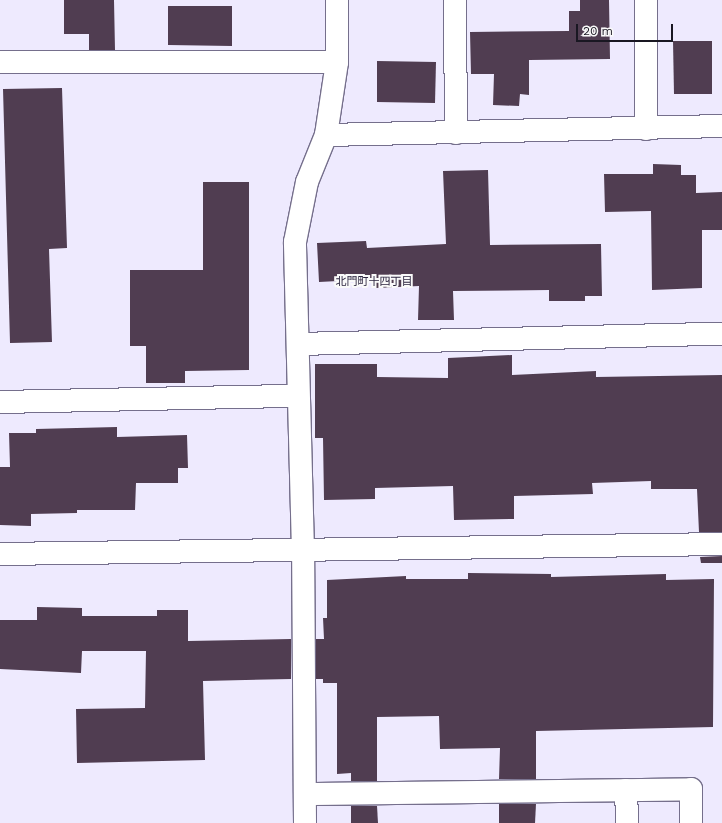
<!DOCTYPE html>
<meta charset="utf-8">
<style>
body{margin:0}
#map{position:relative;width:722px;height:823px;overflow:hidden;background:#eeeafe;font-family:"Work Sans","Noto Sans JP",sans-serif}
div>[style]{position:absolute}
.building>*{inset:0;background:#503d51}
.roads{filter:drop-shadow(1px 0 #756f8c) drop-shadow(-1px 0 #756f8c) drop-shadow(0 1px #756f8c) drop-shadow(0 -1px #756f8c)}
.minor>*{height:22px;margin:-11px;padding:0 11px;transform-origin:11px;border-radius:11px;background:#fff}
span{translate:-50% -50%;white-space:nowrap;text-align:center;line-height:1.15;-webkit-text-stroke:4px #fafafa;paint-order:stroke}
.neighbourhood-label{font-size:11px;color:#2c253f}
.scale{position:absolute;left:576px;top:24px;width:97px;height:18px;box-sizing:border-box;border:2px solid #191722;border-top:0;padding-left:5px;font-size:12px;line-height:14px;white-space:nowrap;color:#191722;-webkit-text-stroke:3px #fafafa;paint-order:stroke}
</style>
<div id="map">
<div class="building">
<div style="clip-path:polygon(64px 0,114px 0,115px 50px,89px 50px,89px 34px,64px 34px)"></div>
<div style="clip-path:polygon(580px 0,609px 0,610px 59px,529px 60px,529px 95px,520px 94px,519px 106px,493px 105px,494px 74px,471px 74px,470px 32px,569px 31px,569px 11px,580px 11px)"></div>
<div style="clip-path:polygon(168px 6px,232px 6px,232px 46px,168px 45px)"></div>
<div style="clip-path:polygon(673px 41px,712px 41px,712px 94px,674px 94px)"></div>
<div style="clip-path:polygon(377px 61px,436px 62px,435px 103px,377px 102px)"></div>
<div style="clip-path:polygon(62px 88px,67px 248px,49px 249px,52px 342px,10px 343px,3px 89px)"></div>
<div style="clip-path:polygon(653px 164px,681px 165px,681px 175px,696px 175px,696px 193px,722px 192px,722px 230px,702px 230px,702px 288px,652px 290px,651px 211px,605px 212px,604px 174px,653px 174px)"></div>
<div style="clip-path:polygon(488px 170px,490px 245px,601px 244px,602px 296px,585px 296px,585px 301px,549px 301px,549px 290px,453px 291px,454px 320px,418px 320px,419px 286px,376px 288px,376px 279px,319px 282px,317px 243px,366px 241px,367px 248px,446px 244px,443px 171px)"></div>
<div style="clip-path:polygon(203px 182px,249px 182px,249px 370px,185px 371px,185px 383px,146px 383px,146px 346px,130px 346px,130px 270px,203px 270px)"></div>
<div style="clip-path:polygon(512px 355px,512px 375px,596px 371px,596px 377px,722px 375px,722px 532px,699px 532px,697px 489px,651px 489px,651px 481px,592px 483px,593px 494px,514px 496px,514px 519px,454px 520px,453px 486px,375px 488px,375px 499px,324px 500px,323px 438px,315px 438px,315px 364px,377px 364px,377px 377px,448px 378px,448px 358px)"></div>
<div style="clip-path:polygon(117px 427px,117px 437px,187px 435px,188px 468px,178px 468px,178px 483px,136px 483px,135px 510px,77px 510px,77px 513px,31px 514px,31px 526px,0 525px,0 467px,10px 467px,9px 433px,36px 433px,36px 429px)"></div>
<div style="clip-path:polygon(722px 556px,722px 563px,701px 563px,700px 557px)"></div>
<div style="clip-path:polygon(468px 573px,551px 574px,551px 577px,666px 574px,666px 580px,714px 579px,713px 727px,536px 731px,536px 779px,499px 779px,500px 748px,440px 749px,439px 716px,377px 717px,377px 781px,351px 781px,351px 773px,337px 774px,337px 683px,323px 683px,323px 679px,316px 679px,316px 639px,324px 639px,323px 618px,327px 618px,327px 580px,406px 576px,406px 579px,468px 579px)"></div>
<div style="clip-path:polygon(37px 607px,82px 608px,82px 616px,157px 616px,157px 610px,188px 610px,188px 641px,291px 639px,291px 679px,203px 681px,205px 760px,77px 763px,76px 709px,145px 708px,146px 651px,82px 651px,81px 673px,0 669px,0 620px,37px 620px)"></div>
<div style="clip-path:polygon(499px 804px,536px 804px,535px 823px,499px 823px)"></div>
<div style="clip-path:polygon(351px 806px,377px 806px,378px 823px,351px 823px)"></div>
</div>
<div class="roads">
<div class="minor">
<div style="left:455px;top:0;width:133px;rotate:89.6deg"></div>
<div style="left:646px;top:0;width:129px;rotate:90deg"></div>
<div style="left:0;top:62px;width:337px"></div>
<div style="left:326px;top:135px;width:396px;rotate:-1.3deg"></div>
<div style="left:298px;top:344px;width:424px;rotate:-1.4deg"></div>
<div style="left:0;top:402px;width:297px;rotate:-1.2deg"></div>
<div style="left:0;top:554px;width:722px;rotate:-0.79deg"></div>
<div style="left:626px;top:790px;width:33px;rotate:88deg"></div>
<div style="left:305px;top:794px;width:386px;rotate:-0.7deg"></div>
<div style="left:691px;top:789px;width:34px;rotate:90deg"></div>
<div style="left:305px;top:823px;width:272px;rotate:-90.4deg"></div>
<div style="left:303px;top:551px;width:309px;rotate:-91.5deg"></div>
<div style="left:295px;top:242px;width:61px;rotate:-78.7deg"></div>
<div style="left:307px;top:182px;width:51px;rotate:-68deg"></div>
<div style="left:326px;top:135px;width:74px;rotate:-81.4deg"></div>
<div style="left:337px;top:62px;width:62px;rotate:-90deg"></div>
</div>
</div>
<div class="neighbourhood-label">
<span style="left:374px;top:282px">北門町十四丁目</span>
</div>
<div class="scale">20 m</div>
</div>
